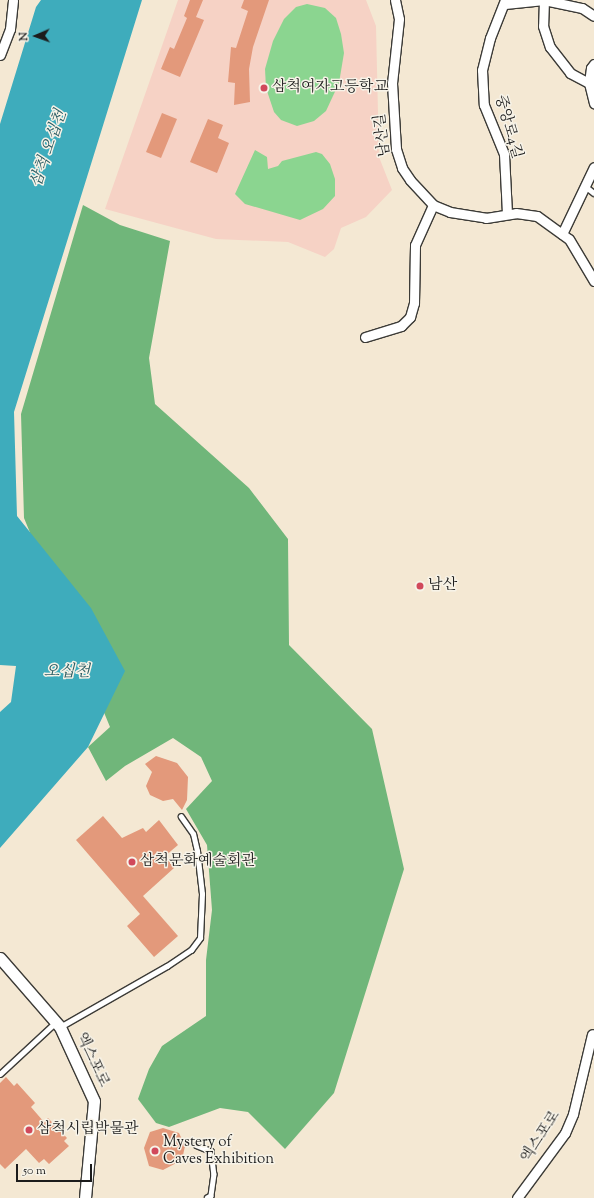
<!DOCTYPE html>
<meta charset="utf-8">
<style>
body{margin:0}
#map{position:relative;width:594px;height:1198px;overflow:hidden;background:#f4e8d3;font-family:"Sorts Mill Goudy","Noto Serif KR",serif}
div>[style]{position:absolute}
.built>*{inset:0;background:#f6d2c5}
.green>*{inset:0;background:#8bd590}
.forest>*{inset:0;background:#70b67a}
.water>*{inset:0;background:#3eacbc}
.building>*{inset:0;background:#e3997b}
.roads{filter:drop-shadow(1px 0 #3c3b37) drop-shadow(-1px 0 #3c3b37) drop-shadow(0 1px #3c3b37) drop-shadow(0 -1px #3c3b37)}
.service>*{height:4.5px;margin:-2.25px;padding:0 2.25px;transform-origin:2.25px;border-radius:2.25px;background:#fff}
.minor>*{height:9px;margin:-4.5px;padding:0 4.5px;transform-origin:4.5px;border-radius:4.5px;background:#fff}
.tertiary>*{height:11px;margin:-5.5px;padding:0 5.5px;transform-origin:5.5px;border-radius:5.5px;background:#fff}
.dots>*{width:11px;height:11px;translate:-50% -50%;box-sizing:border-box;border:2px solid #f7f3e8;border-radius:50%}
span{translate:-50% -50%;white-space:nowrap;text-align:center;line-height:1.15;-webkit-text-stroke:3px #f7f3e8;paint-order:stroke}
.poi-label{font-size:15px;color:#1c1c1c}
.left{translate:0 -50%;text-align:left}
.street-label{font-size:15px;color:#1c1c1c}
.water-label{font-size:16px;color:#2b5d64;font-style:italic}
.north{position:absolute;left:16px;top:16px;width:40px;height:40px;-webkit-text-stroke:3px #f7f3e8;paint-order:stroke;rotate:268deg;font-size:11px;font-weight:700;line-height:16px;text-align:center;color:#1c1c1c}
.north::after{content:'';display:block;margin:auto;width:14px;height:18px;background:#1c1c1c;clip-path:polygon(50% 0,100% 100%,50% 72%,0 100%)}
.scale{position:absolute;left:16px;top:1164px;width:76px;height:18px;box-sizing:border-box;border:2px solid #1c1c1c;border-top:0;padding-left:5px;font-size:12px;line-height:14px;white-space:nowrap;color:#1c1c1c;-webkit-text-stroke:3px #f7f3e8;paint-order:stroke}
</style>
<div id="map">
<div class="built">
<div style="clip-path:polygon(178px 0,366px 0,376px 26px,379px 157px,392px 190px,366px 217px,341px 228px,334px 249px,325px 257px,288px 242px,216px 239px,105px 209px)"></div>
</div>
<div class="green">
<div style="clip-path:polygon(307px 4px,325px 8px,336px 18px,341px 34px,344px 53px,339px 83px,326px 111px,314px 121px,297px 126px,281px 120px,274px 112px,266px 88px,265px 69px,273px 41px,284px 19px,296px 7px)"></div>
<div style="clip-path:polygon(255px 150px,267px 157px,268px 169px,278px 166px,282px 161px,316px 152px,322px 154px,330px 164px,335px 179px,335px 196px,323px 209px,300px 220px,245px 204px,235px 194px)"></div>
</div>
<div class="forest">
<div style="clip-path:polygon(83px 205px,120px 225px,170px 241px,149px 358px,155px 404px,249px 488px,288px 539px,289px 645px,372px 729px,404px 869px,334px 1093px,285px 1149px,248px 1112px,220px 1108px,169px 1127px,156px 1123px,138px 1099px,149px 1069px,162px 1046px,206px 1016px,206px 960px,212px 910px,207px 845px,186px 809px,212px 781px,201px 757px,173px 738px,125px 766px,106px 781px,88px 747px,110px 727px,24px 518px,21px 414px)"></div>
</div>
<div class="water">
<div style="clip-path:polygon(41px 0,142px 0,14px 412px,17px 516px,91px 608px,125px 671px,88px 747px,0 848px,0 712px,11px 702px,16px 666px,0 665px,0 124px,36px 7px)"></div>
</div>
<div class="building">
<div style="clip-path:polygon(190px 0,203px 0,196px 17px,204px 20px,180px 77px,161px 69px,170px 47px,174px 49px,187px 18px,184px 16px)"></div>
<div style="clip-path:polygon(244px 0,269px 0,253px 47px,249px 69px,250px 102px,234px 105px,235px 83px,228px 82px,231px 47px,236px 48px,248px 11px,241px 8px)"></div>
<div style="clip-path:polygon(162px 113px,177px 119px,161px 158px,146px 152px)"></div>
<div style="clip-path:polygon(208px 119px,223px 125px,218px 138px,229px 143px,217px 173px,190px 162px)"></div>
<div style="clip-path:polygon(156px 756px,177px 763px,188px 777px,187px 800px,182px 810px,173px 799px,163px 801px,150px 795px,146px 786px,152px 772px,145px 764px)"></div>
<div style="clip-path:polygon(103px 816px,122px 838px,143px 828px,146px 832px,159px 820px,178px 845px,165px 856px,174px 868px,143px 896px,178px 936px,154px 957px,127px 926px,140px 914px,76px 840px)"></div>
<div style="clip-path:polygon(6px 1077px,14px 1086px,17px 1083px,35px 1103px,31px 1107px,44px 1122px,48px 1118px,67px 1138px,64px 1141px,69px 1146px,49px 1164px,44px 1159px,39px 1163px,26px 1149px,5px 1169px,0 1164px,0 1083px)"></div>
<div style="clip-path:polygon(163px 1128px,179px 1133px,185px 1146px,182px 1160px,163px 1170px,149px 1166px,144px 1148px,150px 1132px)"></div>
</div>
<div class="roads">
<div class="service">
<div style="left:585px;top:186px;width:11px;rotate:38deg"></div>
<div style="left:60px;top:1027px;width:123px;rotate:-29.7deg"></div>
<div style="left:167px;top:966px;width:29px;rotate:-34deg"></div>
<div style="left:191px;top:950px;width:15px;rotate:-53deg"></div>
<div style="left:200px;top:938px;width:44px;rotate:-87.4deg"></div>
<div style="left:202px;top:894px;width:43px;rotate:-96.6deg"></div>
<div style="left:197px;top:851px;width:17px;rotate:-103deg"></div>
<div style="left:193px;top:834px;width:21px;rotate:-125deg"></div>
<div style="left:0;top:1074px;width:76px;rotate:-42.9deg"></div>
<div style="left:196px;top:1145px;width:16px;rotate:22deg"></div>
<div style="left:211px;top:1151px;width:23px;rotate:83deg"></div>
<div style="left:214px;top:1174px;width:22px;rotate:98deg"></div>
<div style="left:211px;top:1196px;width:4px;rotate:153deg"></div>
</div>
<div class="minor">
<div style="left:395px;top:0;width:19px;rotate:78deg"></div>
<div style="left:399px;top:19px;width:64px;rotate:96.2deg"></div>
<div style="left:392px;top:83px;width:66px;rotate:86.5deg"></div>
<div style="left:396px;top:149px;width:20px;rotate:72deg"></div>
<div style="left:402px;top:168px;width:14px;rotate:56deg"></div>
<div style="left:410px;top:180px;width:34px;rotate:47deg"></div>
<div style="left:433px;top:205px;width:18px;rotate:22deg"></div>
<div style="left:450px;top:212px;width:36px;rotate:9deg"></div>
<div style="left:486px;top:218px;width:30px;rotate:-9deg"></div>
<div style="left:516px;top:213px;width:21px;rotate:8deg"></div>
<div style="left:537px;top:216px;width:39px;rotate:36deg"></div>
<div style="left:569px;top:239px;width:49px;rotate:59.2deg"></div>
<div style="left:505px;top:0;width:41px;rotate:111.5deg"></div>
<div style="left:490px;top:38px;width:33px;rotate:104deg"></div>
<div style="left:482px;top:70px;width:35px;rotate:87deg"></div>
<div style="left:484px;top:105px;width:53px;rotate:67.8deg"></div>
<div style="left:504px;top:154px;width:60px;rotate:87.1deg"></div>
<div style="left:544px;top:0;width:26px;rotate:92deg"></div>
<div style="left:543px;top:26px;width:22px;rotate:72deg"></div>
<div style="left:550px;top:47px;width:33px;rotate:52deg"></div>
<div style="left:570px;top:73px;width:21px;rotate:28deg"></div>
<div style="left:505px;top:4px;width:39px;rotate:-6deg"></div>
<div style="left:544px;top:0;width:39px;rotate:12deg"></div>
<div style="left:582px;top:8px;width:14px;rotate:34deg"></div>
<div style="left:0;top:55px;width:28px;rotate:-69deg"></div>
<div style="left:10px;top:29px;width:29px;rotate:-84deg"></div>
<div style="left:594px;top:64px;width:5px;rotate:127deg"></div>
<div style="left:591px;top:68px;width:15px;rotate:98deg"></div>
<div style="left:589px;top:83px;width:21px;rotate:76deg"></div>
<div style="left:562px;top:234px;width:74px;rotate:-64.5deg"></div>
<div style="left:365px;top:337px;width:38px;rotate:-17deg"></div>
<div style="left:401px;top:326px;width:13px;rotate:-45deg"></div>
<div style="left:410px;top:317px;width:15px;rotate:-74deg"></div>
<div style="left:414px;top:303px;width:58px;rotate:-89deg"></div>
<div style="left:415px;top:245px;width:44px;rotate:-65.8deg"></div>
<div style="left:517px;top:1198px;width:81px;rotate:-53.6deg"></div>
<div style="left:565px;top:1133px;width:21px;rotate:-67deg"></div>
<div style="left:573px;top:1114px;width:82px;rotate:-76.6deg"></div>
</div>
<div class="tertiary">
<div style="left:0;top:958px;width:91px;rotate:49deg"></div>
<div style="left:60px;top:1027px;width:81px;rotate:65.3deg"></div>
<div style="left:94px;top:1101px;width:97px;rotate:95.3deg"></div>
</div>
</div>
<div class="dots">
<div style="left:264px;top:88px;background:#d1495b"></div>
<div style="left:420px;top:586px;background:#d1495b"></div>
<div style="left:132px;top:862px;background:#d1495b"></div>
<div style="left:29px;top:1130px;background:#d1495b"></div>
<div style="left:155px;top:1151px;background:#d1495b"></div>
</div>
<div class="poi-label">
<span class="left" style="left:272px;top:88px">삼척여자고등학교</span>
<span class="left" style="left:428px;top:586px">남산</span>
<span class="left" style="left:140px;top:862px">삼척문화예술회관</span>
<span class="left" style="left:37px;top:1130px">삼척시립박물관</span>
<span class="left" style="left:163px;top:1151px">Mystery of<br>Caves Exhibition</span>
</div>
<div class="street-label">
<span style="left:508px;top:127px;rotate:74deg">중앙로4길</span>
<span style="left:383px;top:135px;rotate:-97deg">남산길</span>
<span style="left:92px;top:1060px;rotate:65deg">엑스포로</span>
<span style="left:541px;top:1137px;rotate:-57deg">엑스포로</span>
</div>
<div class="water-label">
<span style="left:50px;top:149px;rotate:-71deg">삼척 오십천</span>
<span style="left:67px;top:673px">오십천</span>
</div>
<div class="north">N</div>
<div class="scale">50 m</div>
</div>
